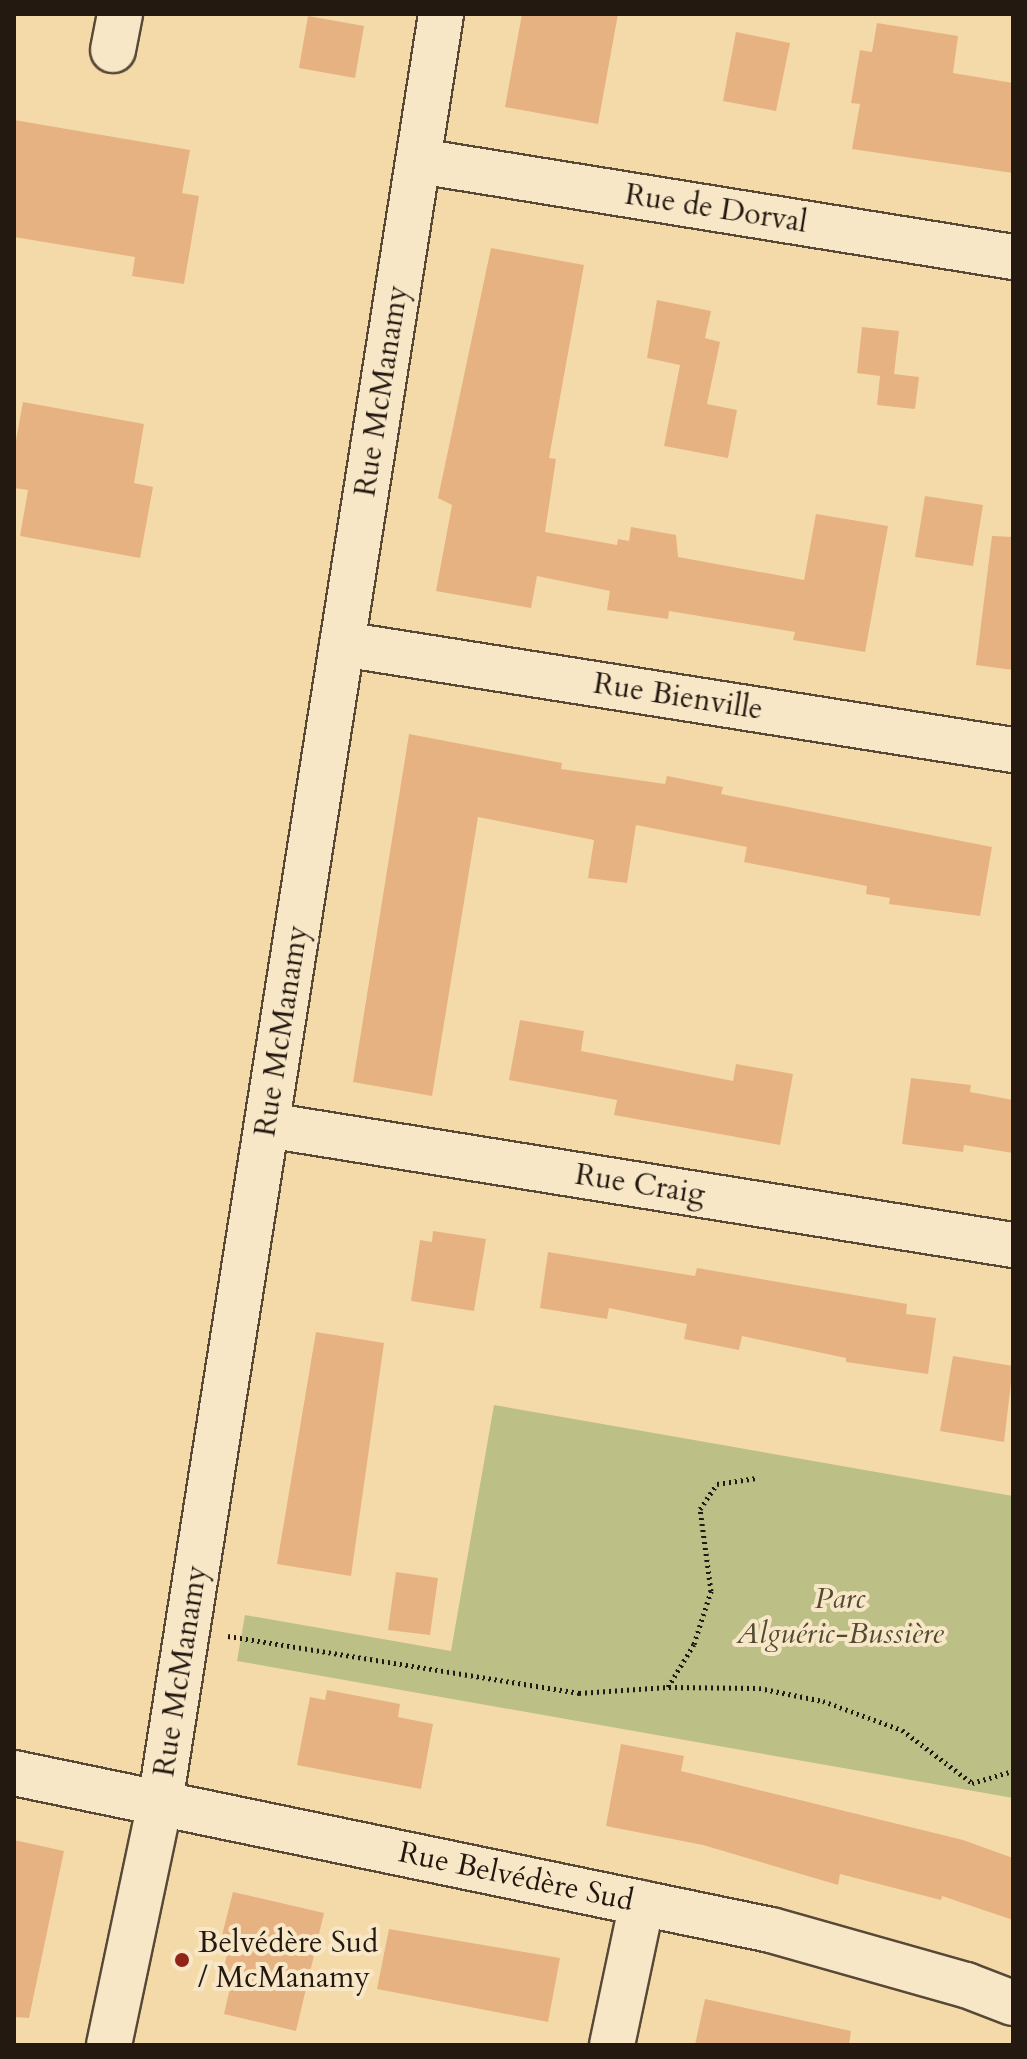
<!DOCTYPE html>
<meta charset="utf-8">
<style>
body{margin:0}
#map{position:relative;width:1027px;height:2059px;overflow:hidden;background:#f5daa9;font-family:Cardo,serif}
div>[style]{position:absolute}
.green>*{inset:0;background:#bcc087}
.building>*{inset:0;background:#e7b282}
.path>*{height:5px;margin-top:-2.5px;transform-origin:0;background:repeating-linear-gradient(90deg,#231911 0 2px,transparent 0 6px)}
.roads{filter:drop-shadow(2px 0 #584937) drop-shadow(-2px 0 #584937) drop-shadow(0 2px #584937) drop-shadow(0 -2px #584937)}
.minor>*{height:44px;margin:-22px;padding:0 22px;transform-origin:22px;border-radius:22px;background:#f8e7c7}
.tertiary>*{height:44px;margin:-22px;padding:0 22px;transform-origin:22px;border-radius:22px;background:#f8e7c7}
.dots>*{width:22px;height:22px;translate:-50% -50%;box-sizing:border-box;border:4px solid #f8e7c7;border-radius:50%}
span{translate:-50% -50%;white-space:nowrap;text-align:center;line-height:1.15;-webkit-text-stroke:8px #f8e7c7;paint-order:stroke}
.street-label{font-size:30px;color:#231911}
.park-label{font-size:30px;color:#514b34;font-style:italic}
.poi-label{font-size:30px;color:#231911}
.left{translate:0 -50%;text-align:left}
.frame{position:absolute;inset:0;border:16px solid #231911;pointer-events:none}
</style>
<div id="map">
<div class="green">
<div style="clip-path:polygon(494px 1405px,1013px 1496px,1013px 1798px,237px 1661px,245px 1615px,451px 1651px)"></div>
</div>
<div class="building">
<div style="clip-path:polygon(522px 14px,618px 14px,598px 124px,505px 107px)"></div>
<div style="clip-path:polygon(308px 16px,364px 26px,355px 78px,299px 68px)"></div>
<div style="clip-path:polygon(877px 23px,958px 36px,953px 73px,1013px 83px,1013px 173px,852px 149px,860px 104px,851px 103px,860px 50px,872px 52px)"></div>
<div style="clip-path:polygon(736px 32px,790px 43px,776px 111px,723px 101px)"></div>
<div style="clip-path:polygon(14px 120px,190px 150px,182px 193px,199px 196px,184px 284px,132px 276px,135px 257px,14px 237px)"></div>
<div style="clip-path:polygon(491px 248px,584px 265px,549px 458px,556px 459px,545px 532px,617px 545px,618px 539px,629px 541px,631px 527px,676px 535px,678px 557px,804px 580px,816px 514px,888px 526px,865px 652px,793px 640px,795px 632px,669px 611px,668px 619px,607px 610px,610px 591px,537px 576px,531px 608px,436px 591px,452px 505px,438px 498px)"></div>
<div style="clip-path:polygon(657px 300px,711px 311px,705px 338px,720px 342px,707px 404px,737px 410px,728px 458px,664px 446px,680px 365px,647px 358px)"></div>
<div style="clip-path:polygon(862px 327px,899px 331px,894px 374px,919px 377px,915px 409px,877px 405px,880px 376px,857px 373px)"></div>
<div style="clip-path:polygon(23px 402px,144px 424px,134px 483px,153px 487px,140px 558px,20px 536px,28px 490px,14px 488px,14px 451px)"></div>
<div style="clip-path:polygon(925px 496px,983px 505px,973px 566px,915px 557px)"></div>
<div style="clip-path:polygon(992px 536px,1013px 537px,1013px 670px,976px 665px)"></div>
<div style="clip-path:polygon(409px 734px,562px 763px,561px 769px,665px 784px,667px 776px,723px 787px,721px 794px,992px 847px,980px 916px,889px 904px,890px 898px,866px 894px,867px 886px,744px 862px,747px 847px,636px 825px,627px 883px,588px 878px,594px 840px,478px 817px,432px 1096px,353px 1082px)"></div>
<div style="clip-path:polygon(520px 1020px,584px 1031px,581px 1051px,733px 1081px,736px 1064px,793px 1074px,780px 1145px,614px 1115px,617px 1100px,509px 1080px)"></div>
<div style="clip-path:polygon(911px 1078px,971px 1085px,970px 1092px,1013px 1100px,1013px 1153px,964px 1145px,963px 1152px,902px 1144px)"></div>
<div style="clip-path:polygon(433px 1231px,486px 1239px,474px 1311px,411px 1301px,420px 1240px,432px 1242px)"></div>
<div style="clip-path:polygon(548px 1252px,695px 1276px,697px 1268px,907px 1304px,906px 1314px,936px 1318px,928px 1374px,846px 1362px,846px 1358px,742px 1336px,739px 1350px,684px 1339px,687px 1324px,609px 1308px,607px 1319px,540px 1308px)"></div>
<div style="clip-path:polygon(316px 1332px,384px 1343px,351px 1576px,277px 1564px)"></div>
<div style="clip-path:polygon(953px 1356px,1013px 1366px,1004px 1442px,940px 1431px)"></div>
<div style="clip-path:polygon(396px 1572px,438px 1578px,430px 1635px,388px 1630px)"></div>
<div style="clip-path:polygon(327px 1690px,400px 1704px,398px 1717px,433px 1724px,421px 1789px,297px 1765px,310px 1697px,325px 1700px)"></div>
<div style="clip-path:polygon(621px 1744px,684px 1756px,681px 1771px,963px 1840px,1013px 1858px,1013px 1920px,942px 1896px,941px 1900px,840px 1874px,838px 1885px,703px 1845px,606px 1826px)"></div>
<div style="clip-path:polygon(14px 1840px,64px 1851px,29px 2018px,14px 2017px)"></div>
<div style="clip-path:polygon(233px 1892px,324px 1913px,296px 2031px,224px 2014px,233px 1975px,223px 1973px,228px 1949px,219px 1947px)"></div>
<div style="clip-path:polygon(389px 1929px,560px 1958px,548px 2022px,377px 1989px)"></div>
<div style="clip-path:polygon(705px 1999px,851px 2031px,849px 2045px,695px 2045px)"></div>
</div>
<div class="path">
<div style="left:228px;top:1636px;width:356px;rotate:9.2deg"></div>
<div style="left:579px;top:1693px;width:89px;rotate:-3.9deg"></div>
<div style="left:668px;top:1687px;width:50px;rotate:-58.8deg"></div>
<div style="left:694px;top:1644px;width:56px;rotate:-72.2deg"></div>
<div style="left:711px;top:1591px;width:83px;rotate:-97.6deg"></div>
<div style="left:700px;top:1509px;width:30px;rotate:-56deg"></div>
<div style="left:717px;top:1484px;width:40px;rotate:-8.5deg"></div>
<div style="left:669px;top:1687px;width:90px;rotate:0.6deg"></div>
<div style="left:759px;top:1688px;width:65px;rotate:11.5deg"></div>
<div style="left:823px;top:1701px;width:84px;rotate:20.2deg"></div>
<div style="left:902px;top:1730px;width:88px;rotate:37.1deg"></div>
<div style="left:972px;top:1783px;width:43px;rotate:-16.3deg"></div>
</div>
<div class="roads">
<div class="minor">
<div style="left:113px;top:50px;width:37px;rotate:-79deg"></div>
<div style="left:419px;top:161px;width:602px;rotate:9.18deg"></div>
<div style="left:342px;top:644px;width:679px;rotate:8.98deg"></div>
<div style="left:267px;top:1125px;width:756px;rotate:9.14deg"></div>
<div style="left:612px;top:2045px;width:145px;rotate:-78.1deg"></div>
</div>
<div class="tertiary">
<div style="left:14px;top:1773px;width:773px;rotate:11.72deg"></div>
<div style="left:771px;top:1930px;width:203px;rotate:15.8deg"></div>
<div style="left:966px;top:1985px;width:50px;rotate:21deg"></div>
<div style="left:109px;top:2045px;width:247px;rotate:-78.1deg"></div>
<div style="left:160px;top:1803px;width:1811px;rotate:-81.07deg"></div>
</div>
</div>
<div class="dots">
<div style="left:182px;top:1960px;background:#8f2418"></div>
</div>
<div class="street-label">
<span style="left:716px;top:209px;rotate:9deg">Rue de Dorval</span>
<span style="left:382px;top:391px;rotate:-81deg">Rue McManamy</span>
<span style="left:678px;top:697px;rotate:9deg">Rue Bienville</span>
<span style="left:282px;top:1031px;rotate:-81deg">Rue McManamy</span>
<span style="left:640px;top:1185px;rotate:9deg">Rue Craig</span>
<span style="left:181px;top:1671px;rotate:-81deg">Rue McManamy</span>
<span style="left:516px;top:1877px;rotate:12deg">Rue Belvédère Sud</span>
</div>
<div class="park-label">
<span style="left:840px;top:1616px">Parc<br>Alguéric-Bussière</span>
</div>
<div class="poi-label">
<span class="left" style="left:198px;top:1960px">Belvédère Sud<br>/ McManamy</span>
</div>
<div class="frame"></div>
</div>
